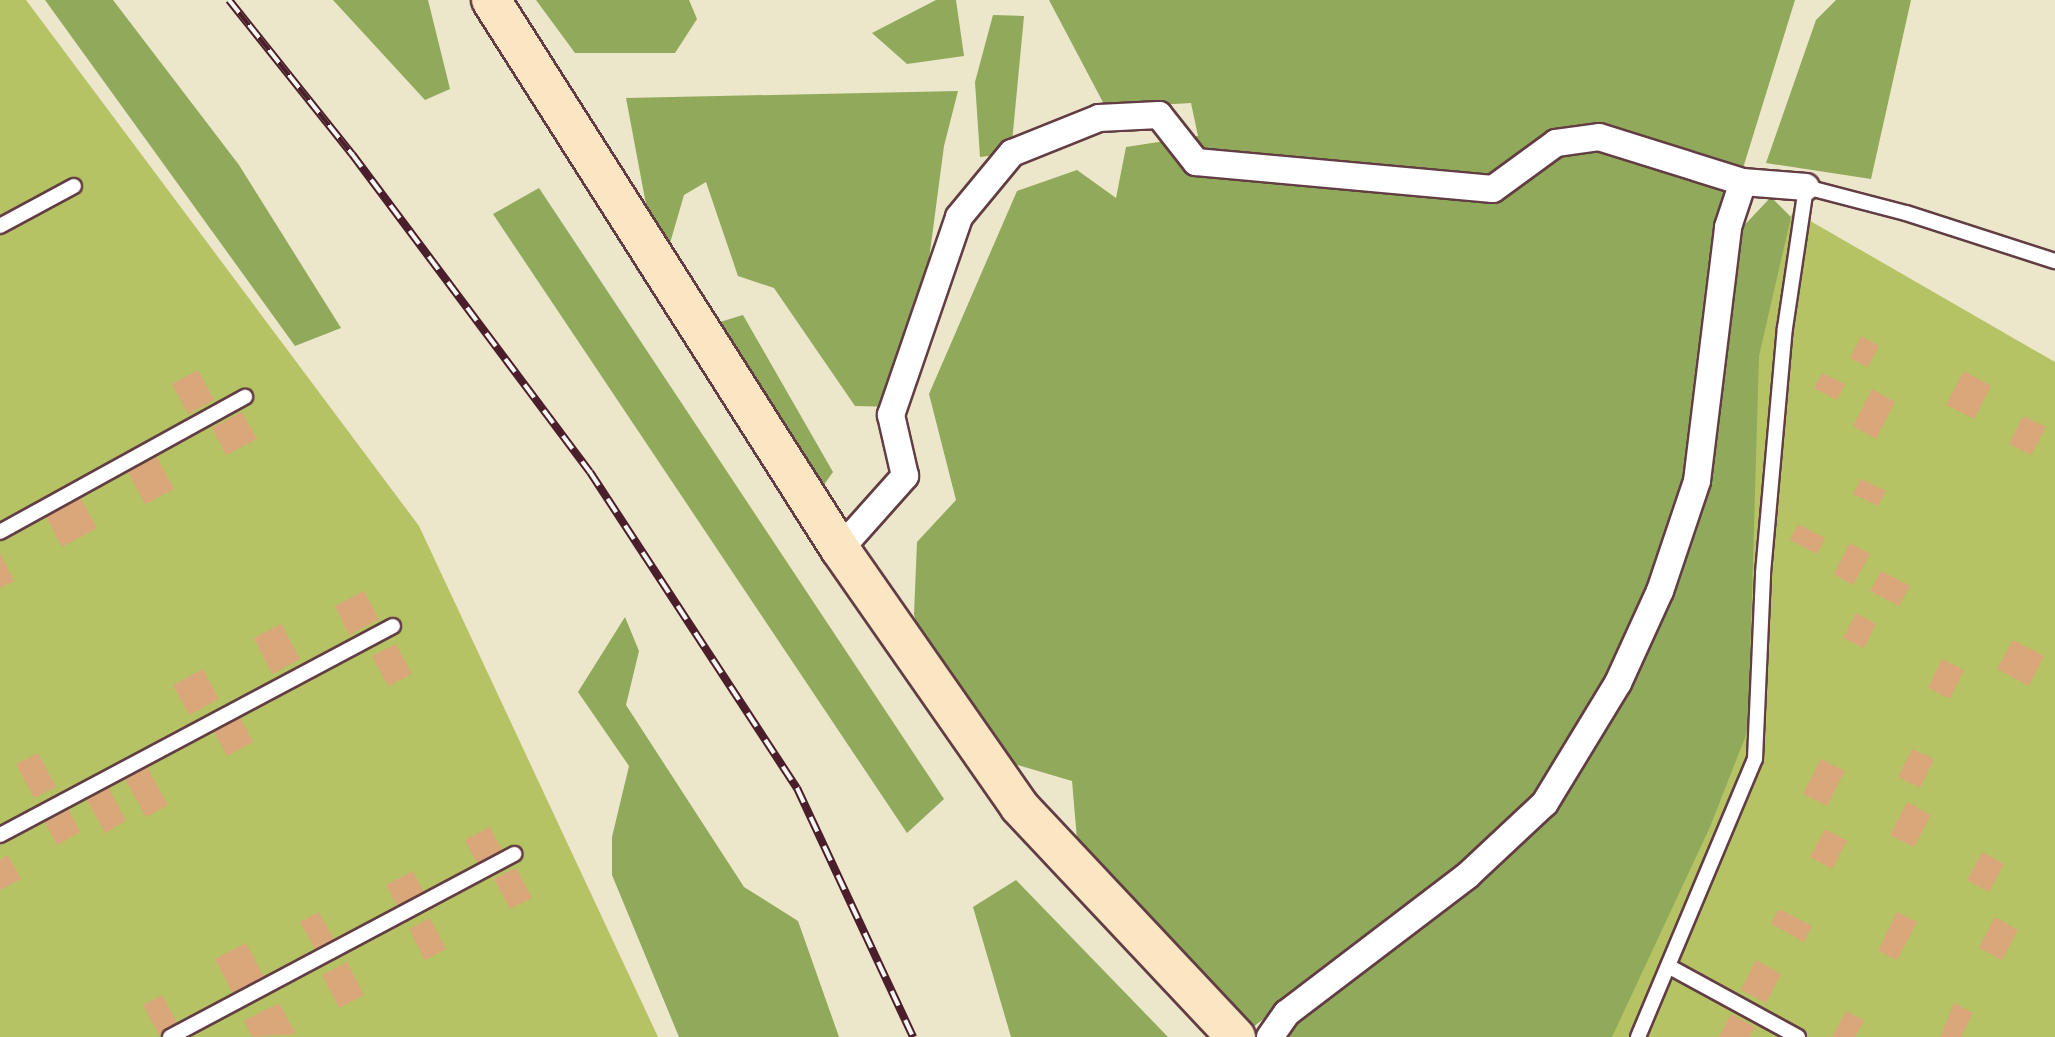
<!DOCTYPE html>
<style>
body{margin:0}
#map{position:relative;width:2055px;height:1037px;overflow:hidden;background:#ece6cb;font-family:Pangolin,sans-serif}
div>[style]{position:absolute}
.green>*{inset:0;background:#b6c365}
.forest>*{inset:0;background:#90a95a}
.building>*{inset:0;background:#d9a77a}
.roads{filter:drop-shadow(2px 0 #623d43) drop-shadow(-2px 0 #623d43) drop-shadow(0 2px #623d43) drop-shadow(0 -2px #623d43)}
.service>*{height:14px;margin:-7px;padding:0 7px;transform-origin:7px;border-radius:7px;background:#fff}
.minor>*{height:26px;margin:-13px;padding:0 13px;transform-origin:13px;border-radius:13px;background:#fff}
.secondary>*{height:38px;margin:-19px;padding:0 19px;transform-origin:19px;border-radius:19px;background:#fbe6c4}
.rail>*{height:8px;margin-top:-4px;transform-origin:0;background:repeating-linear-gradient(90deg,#f6f6f2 0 16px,#4a1f2b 0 32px);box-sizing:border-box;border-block:2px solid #4a1f2b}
span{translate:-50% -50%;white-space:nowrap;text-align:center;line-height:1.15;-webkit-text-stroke:5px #f6f6f2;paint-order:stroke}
</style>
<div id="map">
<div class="green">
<div style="clip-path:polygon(0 0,26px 0,419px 526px,658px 1037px,0 1037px)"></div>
<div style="clip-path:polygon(1793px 211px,2055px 362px,2055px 1037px,1591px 1037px,1748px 322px)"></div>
</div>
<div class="forest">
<div style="clip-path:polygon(45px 0,113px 0,239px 165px,341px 328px,295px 346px)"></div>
<div style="clip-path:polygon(333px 0,428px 0,450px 89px,425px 100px)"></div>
<div style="clip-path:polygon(536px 0,689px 0,697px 19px,675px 53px,575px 53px)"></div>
<div style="clip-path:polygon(936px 0,956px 0,964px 56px,907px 64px,872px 33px)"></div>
<div style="clip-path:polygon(1049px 0,1795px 0,1718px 249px,1689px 495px,1624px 661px,1527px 814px,1248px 1031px,1078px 851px,1072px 781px,994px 758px,927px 673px,914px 614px,917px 542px,956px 500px,929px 394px,1017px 191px,1077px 170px,1116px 198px,1126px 147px,1198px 136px,1191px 103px,1106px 108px)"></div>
<div style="clip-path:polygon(1836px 0,1911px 0,1871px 179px,1766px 163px,1816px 20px)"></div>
<div style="clip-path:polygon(993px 15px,1024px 16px,1011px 153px,980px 157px,975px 82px)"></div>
<div style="clip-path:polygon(958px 91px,944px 146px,916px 358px,899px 407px,855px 406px,774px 288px,738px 276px,706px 182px,684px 195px,668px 250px,648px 215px,626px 98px)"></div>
<div style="clip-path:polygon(539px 188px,944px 799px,907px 833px,493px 214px)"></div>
<div style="clip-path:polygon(1771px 197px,1791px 217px,1759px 356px,1748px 730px,1710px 827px,1612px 1037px,1283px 1037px,1300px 1014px,1468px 893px,1576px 779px,1658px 624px,1735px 235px)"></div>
<div style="clip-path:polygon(743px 315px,833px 472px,816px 496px,710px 325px)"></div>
<div style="clip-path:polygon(625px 617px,639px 651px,626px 705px,744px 887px,798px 921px,839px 1037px,679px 1037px,612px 875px,612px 837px,629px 766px,578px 692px)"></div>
<div style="clip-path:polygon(1016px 880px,1168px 1037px,1011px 1037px,973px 907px)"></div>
</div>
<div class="building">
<div style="clip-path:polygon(1861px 336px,1879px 346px,1868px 367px,1850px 358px)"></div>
<div style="clip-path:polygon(198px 370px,214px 400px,188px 414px,172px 384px)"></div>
<div style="clip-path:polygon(1964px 371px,1991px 386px,1974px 419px,1946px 405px)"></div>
<div style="clip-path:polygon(1822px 373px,1845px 384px,1837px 400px,1814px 388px)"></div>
<div style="clip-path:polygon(1872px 389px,1895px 402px,1876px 439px,1853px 426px)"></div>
<div style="clip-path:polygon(242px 412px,257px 439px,226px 455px,212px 428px)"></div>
<div style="clip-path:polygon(2023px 416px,2046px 427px,2031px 455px,2009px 444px)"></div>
<div style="clip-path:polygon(157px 457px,174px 489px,145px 504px,128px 472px)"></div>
<div style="clip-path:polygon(1861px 479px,1886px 491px,1878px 506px,1853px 494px)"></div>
<div style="clip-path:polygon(78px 493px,97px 528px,62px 547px,43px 511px)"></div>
<div style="clip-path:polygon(1798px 524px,1825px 538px,1817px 554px,1790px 540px)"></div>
<div style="clip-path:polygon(1850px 543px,1870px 554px,1853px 585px,1834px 574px)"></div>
<div style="clip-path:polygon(0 553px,14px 581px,0 588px)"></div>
<div style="clip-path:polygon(1881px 571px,1910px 586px,1899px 606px,1870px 591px)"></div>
<div style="clip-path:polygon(364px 591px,379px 619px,349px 635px,335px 606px)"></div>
<div style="clip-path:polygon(1856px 613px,1876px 624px,1864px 648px,1843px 638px)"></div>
<div style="clip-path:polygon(281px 624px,300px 659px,272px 674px,254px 638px)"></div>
<div style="clip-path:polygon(2013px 640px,2044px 656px,2029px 686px,1997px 669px)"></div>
<div style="clip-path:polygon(396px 644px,412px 674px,388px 686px,372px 656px)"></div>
<div style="clip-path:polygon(1942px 659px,1964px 670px,1950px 699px,1928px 688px)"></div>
<div style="clip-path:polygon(203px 669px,219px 699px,189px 715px,173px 685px)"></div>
<div style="clip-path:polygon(237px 712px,253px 742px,227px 756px,211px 726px)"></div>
<div style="clip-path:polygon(1912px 749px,1934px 759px,1920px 788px,1898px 777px)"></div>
<div style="clip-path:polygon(38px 753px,56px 787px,34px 798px,16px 764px)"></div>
<div style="clip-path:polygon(1821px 759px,1845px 771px,1827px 806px,1803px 794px)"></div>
<div style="clip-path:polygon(146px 765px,168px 805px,146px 817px,124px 777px)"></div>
<div style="clip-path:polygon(109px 788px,126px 821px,105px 833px,87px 800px)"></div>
<div style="clip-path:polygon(1907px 802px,1931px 815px,1914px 847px,1890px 835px)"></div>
<div style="clip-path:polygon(66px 804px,80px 832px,57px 845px,42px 817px)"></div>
<div style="clip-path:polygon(490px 827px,504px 854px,479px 867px,465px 840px)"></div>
<div style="clip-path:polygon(1825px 829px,1847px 841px,1832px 869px,1810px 857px)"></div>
<div style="clip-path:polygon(1982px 852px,2004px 864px,1989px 892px,1967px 880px)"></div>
<div style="clip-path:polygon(8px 855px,21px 879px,0 890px,0 860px)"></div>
<div style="clip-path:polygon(516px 868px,532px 898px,510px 909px,494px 879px)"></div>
<div style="clip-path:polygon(413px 871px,427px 899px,401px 913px,386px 885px)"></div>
<div style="clip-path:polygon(1779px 909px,1812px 926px,1804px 942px,1771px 924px)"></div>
<div style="clip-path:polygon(319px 912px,338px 947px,319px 957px,300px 922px)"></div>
<div style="clip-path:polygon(1897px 912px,1917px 922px,1897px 960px,1878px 951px)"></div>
<div style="clip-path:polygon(1995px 917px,2018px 930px,2002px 960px,1979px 948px)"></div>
<div style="clip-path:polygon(430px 918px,446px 949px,425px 960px,409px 929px)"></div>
<div style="clip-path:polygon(246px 943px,268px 985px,237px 1001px,215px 959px)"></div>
<div style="clip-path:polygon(1756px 960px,1781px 974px,1766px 1003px,1741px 990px)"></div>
<div style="clip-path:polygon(347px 962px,364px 995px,339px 1008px,322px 975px)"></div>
<div style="clip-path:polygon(162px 995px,178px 1025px,159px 1035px,143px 1005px)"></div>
<div style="clip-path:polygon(279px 1003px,296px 1034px,252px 1037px,244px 1021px)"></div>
<div style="clip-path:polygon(1954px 1003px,1973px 1013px,1961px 1037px,1940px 1037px)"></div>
<div style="clip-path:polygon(1846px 1011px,1864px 1021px,1855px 1037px,1832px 1037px)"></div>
<div style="clip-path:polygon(1731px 1014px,1755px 1027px,1750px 1037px,1719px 1037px)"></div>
</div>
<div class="roads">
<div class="service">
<div style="left:0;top:226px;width:84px;rotate:-28.4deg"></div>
<div style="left:0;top:532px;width:280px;rotate:-28.9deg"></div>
<div style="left:0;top:835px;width:445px;rotate:-28deg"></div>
<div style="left:1668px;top:966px;width:148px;rotate:28.6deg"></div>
<div style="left:170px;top:1037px;width:390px;rotate:-28deg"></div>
<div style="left:1638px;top:1037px;width:302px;rotate:-67.2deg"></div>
<div style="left:1755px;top:759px;width:186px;rotate:-87.5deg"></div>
<div style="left:1763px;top:573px;width:246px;rotate:-84.9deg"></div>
<div style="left:1785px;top:328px;width:143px;rotate:-81.5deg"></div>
<div style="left:1806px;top:187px;width:103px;rotate:14.6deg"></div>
<div style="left:1906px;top:213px;width:157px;rotate:17.9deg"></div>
</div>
<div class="minor">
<div style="left:840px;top:549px;width:98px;rotate:-48.3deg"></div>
<div style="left:905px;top:476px;width:63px;rotate:-102.9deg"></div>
<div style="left:891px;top:415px;width:209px;rotate:-71deg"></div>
<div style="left:959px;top:217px;width:83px;rotate:-50.4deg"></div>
<div style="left:1012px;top:153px;width:94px;rotate:-21.9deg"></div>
<div style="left:1099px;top:118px;width:60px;rotate:-2.9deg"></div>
<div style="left:1159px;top:115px;width:60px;rotate:51.8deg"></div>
<div style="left:1196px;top:162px;width:298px;rotate:5.2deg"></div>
<div style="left:1493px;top:189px;width:78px;rotate:-36.1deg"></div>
<div style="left:1556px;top:143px;width:43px;rotate:-7.9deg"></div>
<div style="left:1599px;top:137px;width:151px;rotate:17.4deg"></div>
<div style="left:1270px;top:1037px;width:29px;rotate:-55deg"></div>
<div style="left:1287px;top:1013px;width:228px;rotate:-37.3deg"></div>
<div style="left:1468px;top:875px;width:105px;rotate:-43.1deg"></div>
<div style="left:1545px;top:803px;width:140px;rotate:-58.7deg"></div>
<div style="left:1618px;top:683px;width:101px;rotate:-65.5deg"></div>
<div style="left:1660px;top:591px;width:116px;rotate:-71.4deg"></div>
<div style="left:1697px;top:481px;width:256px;rotate:-83deg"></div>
<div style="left:1728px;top:227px;width:47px;rotate:-71.6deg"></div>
<div style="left:1743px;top:182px;width:63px;rotate:4.5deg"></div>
</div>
<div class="secondary">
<div style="left:491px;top:0;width:651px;rotate:57.56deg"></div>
<div style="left:840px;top:549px;width:313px;rotate:55.1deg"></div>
<div style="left:1019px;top:806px;width:317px;rotate:46.8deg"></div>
</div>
</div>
<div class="rail">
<div style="left:229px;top:0;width:197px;rotate:51.4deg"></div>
<div style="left:352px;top:154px;width:397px;rotate:53.2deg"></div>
<div style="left:590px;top:472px;width:378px;rotate:56.8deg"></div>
<div style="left:797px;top:788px;width:275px;rotate:65deg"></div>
</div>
</div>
